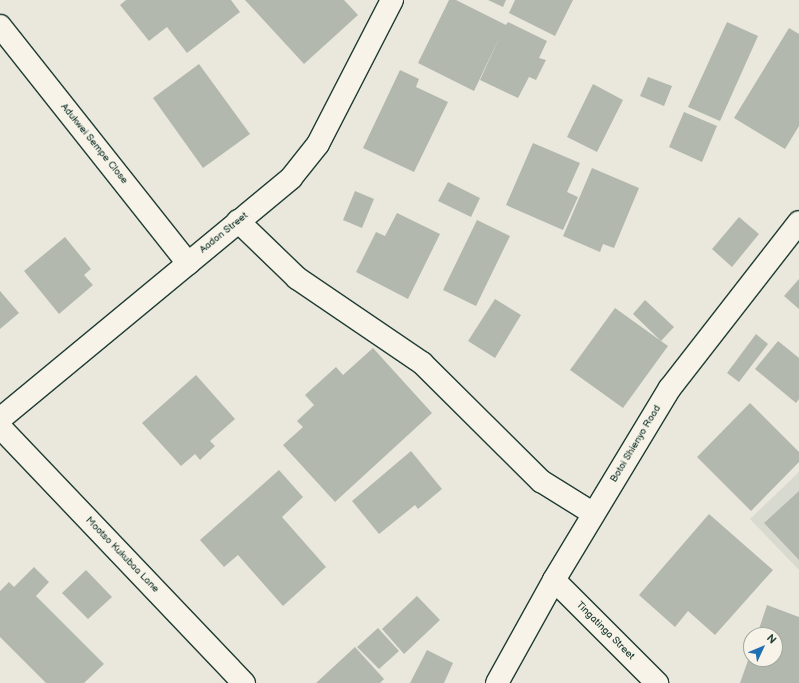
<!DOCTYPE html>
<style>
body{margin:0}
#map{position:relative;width:799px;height:683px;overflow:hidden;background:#eae8dd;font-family:"Balsamiq Sans",sans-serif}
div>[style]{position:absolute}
.built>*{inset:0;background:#d9dacf}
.building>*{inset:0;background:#b2b8ae}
.roads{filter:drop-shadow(1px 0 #1f3d34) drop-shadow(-1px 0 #1f3d34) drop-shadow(0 1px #1f3d34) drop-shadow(0 -1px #1f3d34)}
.minor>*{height:22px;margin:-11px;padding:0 11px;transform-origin:11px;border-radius:11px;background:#f7f3e8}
span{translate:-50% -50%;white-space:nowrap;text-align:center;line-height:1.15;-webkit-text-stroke:3px #f7f3e8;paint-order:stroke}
.street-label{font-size:10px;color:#1f3d34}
.north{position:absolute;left:743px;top:627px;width:40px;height:40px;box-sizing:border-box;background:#f7f3e8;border:1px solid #a1aaa0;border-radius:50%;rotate:46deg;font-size:11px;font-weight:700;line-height:16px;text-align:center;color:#1f3d34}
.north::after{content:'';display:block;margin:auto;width:14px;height:18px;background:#1f6fb2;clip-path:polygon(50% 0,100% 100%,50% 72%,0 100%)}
</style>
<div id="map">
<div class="built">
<div style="clip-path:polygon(799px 472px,799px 570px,750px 519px)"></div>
</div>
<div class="building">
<div style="clip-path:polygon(126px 0,231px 0,240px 12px,187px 53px,167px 27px,149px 41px,120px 5px)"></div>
<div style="clip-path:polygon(245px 0,344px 0,358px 15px,304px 64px)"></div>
<div style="clip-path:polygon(449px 0,456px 0,506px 25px,508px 22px,547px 41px,539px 58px,546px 60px,536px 80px,529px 77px,518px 98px,480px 80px,501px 34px,474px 91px,418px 63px)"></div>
<div style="clip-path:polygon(488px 0,506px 0,503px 7px)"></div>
<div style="clip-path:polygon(515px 0,573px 0,555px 36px,509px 13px)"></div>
<div style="clip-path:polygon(727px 22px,758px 36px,720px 121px,688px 107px)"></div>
<div style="clip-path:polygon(789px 28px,799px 34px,799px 126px,785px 149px,734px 118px)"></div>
<div style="clip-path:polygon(199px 64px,250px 134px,203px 168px,153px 98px)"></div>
<div style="clip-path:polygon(400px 70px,419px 79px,416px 87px,448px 102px,414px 172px,363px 148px)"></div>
<div style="clip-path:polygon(648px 77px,672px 86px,664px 106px,640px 96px)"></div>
<div style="clip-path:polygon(593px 84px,623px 100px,597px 152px,567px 137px)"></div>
<div style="clip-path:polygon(684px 112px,717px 126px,702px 162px,669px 147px)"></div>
<div style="clip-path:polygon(533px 143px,580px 163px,567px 192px,578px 197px,563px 230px,506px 205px)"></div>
<div style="clip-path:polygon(592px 168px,639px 188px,614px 248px,603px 244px,600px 252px,563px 236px)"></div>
<div style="clip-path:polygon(448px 182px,480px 198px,471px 217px,438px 201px)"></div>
<div style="clip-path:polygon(355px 191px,374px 199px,362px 228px,343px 220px)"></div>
<div style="clip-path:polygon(397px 213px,440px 234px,408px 299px,356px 272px,376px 232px,385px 236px)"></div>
<div style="clip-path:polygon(739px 217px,759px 234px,732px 267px,712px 249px)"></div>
<div style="clip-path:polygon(477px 220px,510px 236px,476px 306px,443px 290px)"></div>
<div style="clip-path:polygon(65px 237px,91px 269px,84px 275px,93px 285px,59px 314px,24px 271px)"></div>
<div style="clip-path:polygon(799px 279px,799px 309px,784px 296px)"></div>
<div style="clip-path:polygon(0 291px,19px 313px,0 329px)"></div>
<div style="clip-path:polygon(495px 299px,521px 315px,495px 358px,468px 341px)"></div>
<div style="clip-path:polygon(645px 300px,674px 327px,661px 341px,633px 314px)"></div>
<div style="clip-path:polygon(615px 308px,668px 346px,623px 408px,570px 370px)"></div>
<div style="clip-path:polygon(756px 334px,768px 344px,739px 382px,727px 373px)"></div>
<div style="clip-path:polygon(778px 341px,799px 358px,799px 399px,796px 403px,755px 369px)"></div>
<div style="clip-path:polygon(373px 348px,432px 413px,335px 502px,283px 445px,303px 427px,297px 421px,314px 405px,305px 395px,336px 367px,343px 375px)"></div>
<div style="clip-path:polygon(196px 375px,235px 419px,210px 441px,215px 446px,200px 460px,195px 454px,181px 466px,142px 423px)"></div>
<div style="clip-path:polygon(750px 403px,799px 452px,799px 462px,751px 511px,697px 457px)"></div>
<div style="clip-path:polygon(411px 451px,442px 489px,418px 509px,415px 505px,379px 534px,352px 501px)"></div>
<div style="clip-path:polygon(279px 470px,303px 497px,282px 517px,326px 567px,283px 606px,238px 555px,224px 567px,200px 540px)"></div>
<div style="clip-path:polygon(799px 491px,799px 560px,764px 523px)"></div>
<div style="clip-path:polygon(709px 514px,773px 570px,715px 635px,688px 611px,675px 627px,639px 595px)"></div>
<div style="clip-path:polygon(34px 567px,49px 582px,36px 596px,104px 664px,84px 683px,46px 683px,0 637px,0 591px,9px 582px,14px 587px)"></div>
<div style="clip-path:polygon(86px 570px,112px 597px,88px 619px,62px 593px)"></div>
<div style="clip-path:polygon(417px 596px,440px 620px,404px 654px,382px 629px)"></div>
<div style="clip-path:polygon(767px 605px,799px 617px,799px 683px,740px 683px,751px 652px,751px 659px,775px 659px,775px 635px,757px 635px)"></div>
<div style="clip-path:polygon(378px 628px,399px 651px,379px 669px,357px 647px)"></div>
<div style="clip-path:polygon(355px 647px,384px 679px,380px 683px,316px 683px)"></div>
<div style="clip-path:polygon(427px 650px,453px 663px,444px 683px,410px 683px)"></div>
</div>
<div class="roads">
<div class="minor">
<div style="left:0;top:26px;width:303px;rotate:51.6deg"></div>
<div style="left:238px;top:221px;width:82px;rotate:44deg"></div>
<div style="left:297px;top:278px;width:151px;rotate:34.2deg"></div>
<div style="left:422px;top:363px;width:168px;rotate:44.8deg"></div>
<div style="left:541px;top:481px;width:62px;rotate:31.9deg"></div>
<div style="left:0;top:419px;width:378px;rotate:-39.6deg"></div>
<div style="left:291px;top:178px;width:43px;rotate:-51.5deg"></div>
<div style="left:318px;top:144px;width:162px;rotate:-62.8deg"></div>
<div style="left:0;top:427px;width:354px;rotate:46.4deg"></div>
<div style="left:554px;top:580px;width:146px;rotate:45deg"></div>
<div style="left:497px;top:683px;width:118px;rotate:-61deg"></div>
<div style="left:554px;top:580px;width:224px;rotate:-58.9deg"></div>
<div style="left:670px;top:388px;width:210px;rotate:-52.1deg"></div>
</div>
</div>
<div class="street-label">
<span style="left:94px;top:144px;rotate:51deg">Adukwei Sempe Close</span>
<span style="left:224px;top:233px;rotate:-39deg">Aadon Street</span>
<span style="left:636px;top:444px;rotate:-59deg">Botoi Shienyo Road</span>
<span style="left:122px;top:555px;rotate:46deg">Mootso Kukubaa Lane</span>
<span style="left:605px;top:631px;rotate:45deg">Tingatinga Street</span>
</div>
<div class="north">N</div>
</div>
